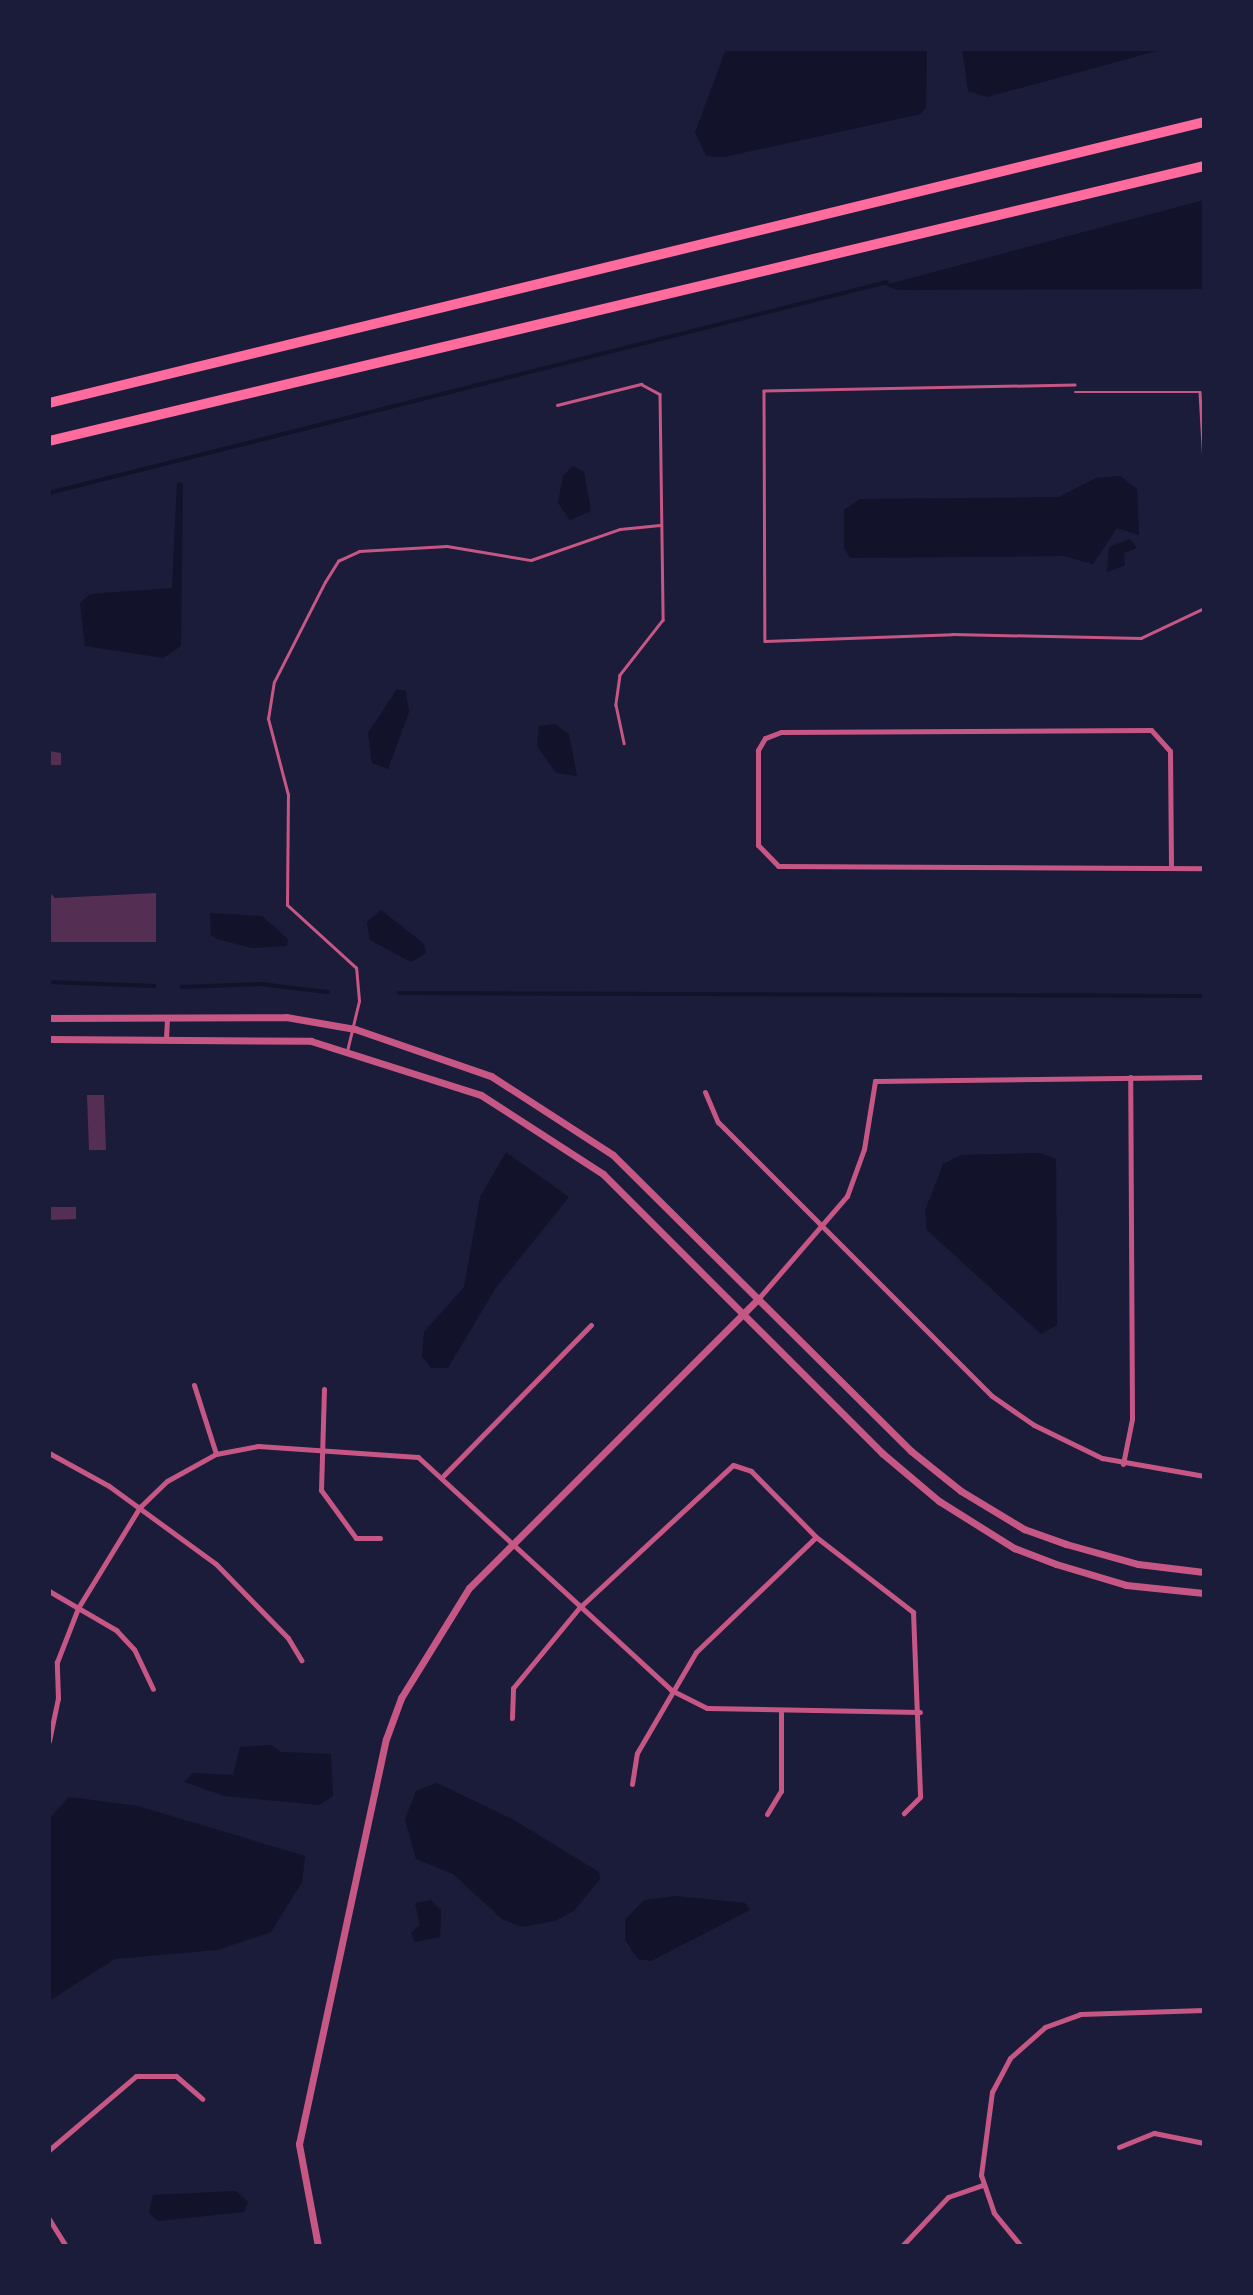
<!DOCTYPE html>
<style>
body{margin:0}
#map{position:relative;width:1253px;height:2295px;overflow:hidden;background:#1b1b3a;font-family:Mulish,sans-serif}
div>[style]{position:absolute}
.water>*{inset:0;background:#12122b}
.stream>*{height:3.5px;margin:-1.75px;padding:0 1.75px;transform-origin:1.75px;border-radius:1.75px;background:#12122b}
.building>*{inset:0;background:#542f53}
.service>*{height:2.5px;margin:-1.25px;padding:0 1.25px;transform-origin:1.25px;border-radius:1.25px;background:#c65784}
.minor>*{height:5px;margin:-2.5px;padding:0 2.5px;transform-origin:2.5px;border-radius:2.5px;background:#c65784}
.tertiary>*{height:7px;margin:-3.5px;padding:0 3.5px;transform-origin:3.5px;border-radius:3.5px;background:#c65784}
.motorway>*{height:10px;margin:-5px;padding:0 5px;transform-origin:5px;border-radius:5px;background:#ff6b9d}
span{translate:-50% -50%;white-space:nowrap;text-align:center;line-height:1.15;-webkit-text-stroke:7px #1b1b3a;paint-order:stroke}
.frame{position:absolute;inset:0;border:51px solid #1b1b3a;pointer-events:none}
</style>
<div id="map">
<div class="water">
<div style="clip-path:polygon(726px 49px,927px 49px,926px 107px,921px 114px,724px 157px,706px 156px,695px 132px)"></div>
<div style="clip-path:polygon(962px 49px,1164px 49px,987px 97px,968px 91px)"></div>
<div style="clip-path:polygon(1204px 200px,1204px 289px,898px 290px,885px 285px)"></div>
<div style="clip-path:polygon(573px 466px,584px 472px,591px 511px,570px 520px,558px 503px,563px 476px)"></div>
<div style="clip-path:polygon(1120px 476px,1137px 489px,1139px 535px,1117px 528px,1093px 564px,1064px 556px,850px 558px,844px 548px,844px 510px,860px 499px,1059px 497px,1096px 478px)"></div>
<div style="clip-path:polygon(177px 482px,183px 484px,181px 646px,163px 658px,85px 646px,80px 603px,90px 594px,172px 588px)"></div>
<div style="clip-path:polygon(1130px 539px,1137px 548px,1124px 553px,1125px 565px,1107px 572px,1109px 547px)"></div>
<div style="clip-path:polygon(397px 689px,406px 691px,409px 712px,388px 769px,372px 763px,368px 733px)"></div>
<div style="clip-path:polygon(555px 724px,569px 734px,577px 776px,556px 773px,537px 746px,539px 726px)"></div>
<div style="clip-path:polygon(381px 910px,423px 943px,426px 953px,411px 962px,370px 940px,367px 922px)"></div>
<div style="clip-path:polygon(210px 913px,262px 916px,288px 939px,287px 946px,252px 948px,217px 939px,211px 935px)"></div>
<div style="clip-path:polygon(506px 1152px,569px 1197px,495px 1289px,448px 1368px,431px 1368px,422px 1356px,424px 1332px,464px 1287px,480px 1197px)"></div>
<div style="clip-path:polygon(1040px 1153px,1056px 1159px,1057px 1325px,1041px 1334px,927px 1230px,925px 1211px,943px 1164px,961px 1155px)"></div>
<div style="clip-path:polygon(271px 1745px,281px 1752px,331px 1754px,333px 1796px,319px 1805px,225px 1796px,184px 1782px,193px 1773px,233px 1775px,240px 1747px)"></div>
<div style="clip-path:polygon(437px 1783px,514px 1820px,599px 1872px,600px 1879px,574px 1911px,555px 1921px,522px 1927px,502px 1919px,453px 1874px,416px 1859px,405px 1819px,416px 1791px)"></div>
<div style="clip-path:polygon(69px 1797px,138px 1806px,305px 1856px,302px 1882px,271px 1932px,217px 1950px,115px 1959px,49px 2001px,49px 1819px)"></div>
<div style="clip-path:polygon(676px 1896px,745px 1903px,750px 1910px,651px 1961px,638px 1959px,625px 1940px,625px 1920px,644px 1900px)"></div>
<div style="clip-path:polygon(431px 1900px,441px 1910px,440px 1937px,415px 1942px,411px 1933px,420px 1925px,415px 1903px)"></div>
<div style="clip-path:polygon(236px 2191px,248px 2202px,244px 2212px,158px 2221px,149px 2213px,153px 2195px)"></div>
</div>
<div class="stream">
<div style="left:49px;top:493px;width:864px;rotate:-14.13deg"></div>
<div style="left:49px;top:982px;width:105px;rotate:2.2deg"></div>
<div style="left:182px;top:987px;width:78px;rotate:-2.2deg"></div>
<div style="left:260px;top:984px;width:68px;rotate:6.7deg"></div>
<div style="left:399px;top:993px;width:805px;rotate:0.21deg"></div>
</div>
<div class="building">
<div style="clip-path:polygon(49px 751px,61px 753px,61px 765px,49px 765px)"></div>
<div style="clip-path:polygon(49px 892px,55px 898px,156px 893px,156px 942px,49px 942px)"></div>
<div style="clip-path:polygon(87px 1095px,104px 1095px,106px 1150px,89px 1150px)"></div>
<div style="clip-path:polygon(49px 1207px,76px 1207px,76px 1219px,49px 1220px)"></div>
</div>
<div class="service">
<div style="left:1075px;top:385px;width:311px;rotate:178.9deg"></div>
<div style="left:764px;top:391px;width:250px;rotate:89.8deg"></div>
<div style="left:765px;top:641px;width:187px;rotate:-2.1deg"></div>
<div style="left:952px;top:634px;width:189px;rotate:1.2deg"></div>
<div style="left:1141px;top:638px;width:68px;rotate:-25.4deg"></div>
<div style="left:1075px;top:392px;width:125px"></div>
<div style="left:1200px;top:392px;width:71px;rotate:86.8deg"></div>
<div style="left:557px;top:405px;width:87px;rotate:-14deg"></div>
<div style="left:641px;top:384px;width:21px;rotate:28deg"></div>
<div style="left:660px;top:394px;width:226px;rotate:89.2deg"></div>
<div style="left:663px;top:620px;width:70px;rotate:128deg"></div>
<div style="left:620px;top:675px;width:30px;rotate:98deg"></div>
<div style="left:616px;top:705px;width:39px;rotate:78deg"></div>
<div style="left:347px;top:1051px;width:51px;rotate:-76.5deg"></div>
<div style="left:359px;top:1001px;width:33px;rotate:-95deg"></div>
<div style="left:356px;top:968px;width:93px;rotate:-137.6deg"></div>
<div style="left:287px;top:905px;width:110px;rotate:-89.5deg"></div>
<div style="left:288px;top:795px;width:79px;rotate:-104.7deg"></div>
<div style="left:268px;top:719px;width:37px;rotate:-81deg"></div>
<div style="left:274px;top:682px;width:112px;rotate:-63deg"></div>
<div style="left:325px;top:582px;width:25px;rotate:-58deg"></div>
<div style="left:338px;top:561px;width:23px;rotate:-25deg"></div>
<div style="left:359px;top:551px;width:88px;rotate:-3.3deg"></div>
<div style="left:447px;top:546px;width:85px;rotate:9.5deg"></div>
<div style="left:531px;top:560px;width:94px;rotate:-19.2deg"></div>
<div style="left:620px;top:529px;width:40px;rotate:-5.7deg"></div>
</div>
<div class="minor">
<div style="left:1171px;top:866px;width:115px;rotate:-90.5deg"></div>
<div style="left:1170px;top:751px;width:28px;rotate:-132deg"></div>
<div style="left:1151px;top:730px;width:370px;rotate:179.7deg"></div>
<div style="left:781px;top:732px;width:17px;rotate:159deg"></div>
<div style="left:765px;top:738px;width:14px;rotate:120deg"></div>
<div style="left:758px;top:750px;width:95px;rotate:90deg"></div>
<div style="left:758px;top:845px;width:29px;rotate:46deg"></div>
<div style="left:778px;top:866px;width:426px;rotate:0.3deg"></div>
<div style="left:166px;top:1038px;width:21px;rotate:-87deg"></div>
<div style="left:705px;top:1092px;width:33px;rotate:67deg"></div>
<div style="left:718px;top:1122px;width:387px;rotate:45deg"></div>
<div style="left:992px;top:1396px;width:51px;rotate:34.6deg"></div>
<div style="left:1034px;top:1425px;width:76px;rotate:25.9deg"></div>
<div style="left:1102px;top:1458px;width:104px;rotate:10deg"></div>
<div style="left:758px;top:1299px;width:136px;rotate:-49.2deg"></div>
<div style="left:847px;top:1196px;width:50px;rotate:-70.1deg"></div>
<div style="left:864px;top:1149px;width:69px;rotate:-80.8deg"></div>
<div style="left:875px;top:1081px;width:329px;rotate:-0.7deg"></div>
<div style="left:194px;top:1385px;width:72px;rotate:72.3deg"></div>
<div style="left:324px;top:1389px;width:101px;rotate:91.7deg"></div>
<div style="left:321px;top:1490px;width:59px;rotate:53.9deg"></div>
<div style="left:356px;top:1538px;width:24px"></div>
<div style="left:49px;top:1453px;width:68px;rotate:28.8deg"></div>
<div style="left:109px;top:1486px;width:132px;rotate:36.1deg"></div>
<div style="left:216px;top:1564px;width:103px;rotate:45.8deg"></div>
<div style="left:288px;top:1638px;width:26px;rotate:59deg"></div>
<div style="left:1123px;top:1464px;width:46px;rotate:-78.7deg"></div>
<div style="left:1132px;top:1419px;width:342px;rotate:-90.3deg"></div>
<div style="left:444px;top:1475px;width:210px;rotate:-45.6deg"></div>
<div style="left:49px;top:1591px;width:78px;rotate:30.2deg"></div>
<div style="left:116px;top:1630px;width:26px;rotate:47deg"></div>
<div style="left:134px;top:1649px;width:44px;rotate:64.6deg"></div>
<div style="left:512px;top:1718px;width:30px;rotate:-88deg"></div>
<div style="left:513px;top:1688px;width:104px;rotate:-50.5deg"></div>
<div style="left:579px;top:1608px;width:210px;rotate:-42.9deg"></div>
<div style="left:733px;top:1465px;width:19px;rotate:18deg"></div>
<div style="left:751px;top:1471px;width:93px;rotate:45.4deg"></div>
<div style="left:816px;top:1537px;width:123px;rotate:37.7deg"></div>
<div style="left:913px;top:1612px;width:185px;rotate:87.8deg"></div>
<div style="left:920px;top:1797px;width:23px;rotate:135deg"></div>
<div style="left:49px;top:1741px;width:44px;rotate:-78.2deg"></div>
<div style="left:58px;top:1698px;width:36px;rotate:-92deg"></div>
<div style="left:57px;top:1662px;width:58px;rotate:-68.7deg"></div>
<div style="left:78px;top:1608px;width:119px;rotate:-58.5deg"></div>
<div style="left:140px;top:1507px;width:37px;rotate:-44deg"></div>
<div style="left:167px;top:1481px;width:56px;rotate:-28.9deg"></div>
<div style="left:216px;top:1454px;width:43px;rotate:-10.8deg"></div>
<div style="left:258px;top:1446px;width:160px;rotate:3.9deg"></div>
<div style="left:418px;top:1457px;width:344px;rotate:42.6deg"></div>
<div style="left:671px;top:1690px;width:40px;rotate:26.6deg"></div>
<div style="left:707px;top:1708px;width:213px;rotate:1.1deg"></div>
<div style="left:632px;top:1784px;width:31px;rotate:-81deg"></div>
<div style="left:637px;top:1753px;width:117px;rotate:-59.7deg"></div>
<div style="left:696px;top:1652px;width:166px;rotate:-43.8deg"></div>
<div style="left:767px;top:1814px;width:27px;rotate:-59deg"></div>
<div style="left:781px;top:1791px;width:79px;rotate:-90deg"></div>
<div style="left:1119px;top:2147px;width:38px;rotate:-22deg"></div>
<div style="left:1154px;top:2133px;width:51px;rotate:11.3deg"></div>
<div style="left:49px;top:2150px;width:114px;rotate:-40.4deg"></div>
<div style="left:136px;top:2076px;width:40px"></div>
<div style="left:176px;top:2076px;width:35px;rotate:41deg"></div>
<div style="left:49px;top:2219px;width:32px;rotate:58deg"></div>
<div style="left:902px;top:2246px;width:67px;rotate:-46.8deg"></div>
<div style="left:948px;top:2197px;width:37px;rotate:-19deg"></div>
<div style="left:1021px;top:2246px;width:43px;rotate:-129.3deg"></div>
<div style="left:994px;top:2213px;width:40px;rotate:-108.9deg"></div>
<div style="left:981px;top:2175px;width:84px;rotate:-82.5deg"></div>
<div style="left:992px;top:2092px;width:38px;rotate:-62deg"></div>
<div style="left:1010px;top:2058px;width:47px;rotate:-41.5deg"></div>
<div style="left:1045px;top:2027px;width:37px;rotate:-20deg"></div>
<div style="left:1080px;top:2014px;width:124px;rotate:-1.8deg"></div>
</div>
<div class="tertiary">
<div style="left:49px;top:1018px;width:237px;rotate:-0.2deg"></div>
<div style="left:286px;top:1017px;width:70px;rotate:9.9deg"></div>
<div style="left:355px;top:1029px;width:144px;rotate:19.1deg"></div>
<div style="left:491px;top:1076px;width:145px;rotate:32.9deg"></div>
<div style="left:613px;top:1155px;width:420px;rotate:44.8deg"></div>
<div style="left:911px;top:1451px;width:64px;rotate:38.7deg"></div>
<div style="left:961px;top:1491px;width:74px;rotate:31.1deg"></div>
<div style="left:1024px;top:1529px;width:45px;rotate:19.7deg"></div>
<div style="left:1066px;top:1544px;width:75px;rotate:15.5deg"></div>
<div style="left:1138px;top:1564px;width:66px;rotate:6.9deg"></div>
<div style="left:49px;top:1039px;width:262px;rotate:0.4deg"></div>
<div style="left:311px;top:1041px;width:178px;rotate:17.6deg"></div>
<div style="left:481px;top:1095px;width:145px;rotate:32.9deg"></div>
<div style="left:603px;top:1174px;width:395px;rotate:45deg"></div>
<div style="left:882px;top:1453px;width:75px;rotate:40.1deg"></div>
<div style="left:939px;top:1501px;width:89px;rotate:32.1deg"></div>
<div style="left:1014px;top:1548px;width:45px;rotate:20.9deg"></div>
<div style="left:1056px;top:1564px;width:73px;rotate:16.7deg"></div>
<div style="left:1126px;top:1585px;width:78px;rotate:5.9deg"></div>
<div style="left:318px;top:2246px;width:104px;rotate:-100.6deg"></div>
<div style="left:299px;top:2144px;width:414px;rotate:-77.9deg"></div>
<div style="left:386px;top:1739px;width:44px;rotate:-69.9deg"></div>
<div style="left:401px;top:1698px;width:129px;rotate:-58.3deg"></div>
<div style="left:469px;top:1588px;width:409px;rotate:-45deg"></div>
</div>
<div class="motorway">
<div style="left:49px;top:403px;width:1189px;rotate:-13.67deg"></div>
<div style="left:49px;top:441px;width:1187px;rotate:-13.39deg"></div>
</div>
<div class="frame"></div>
</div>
